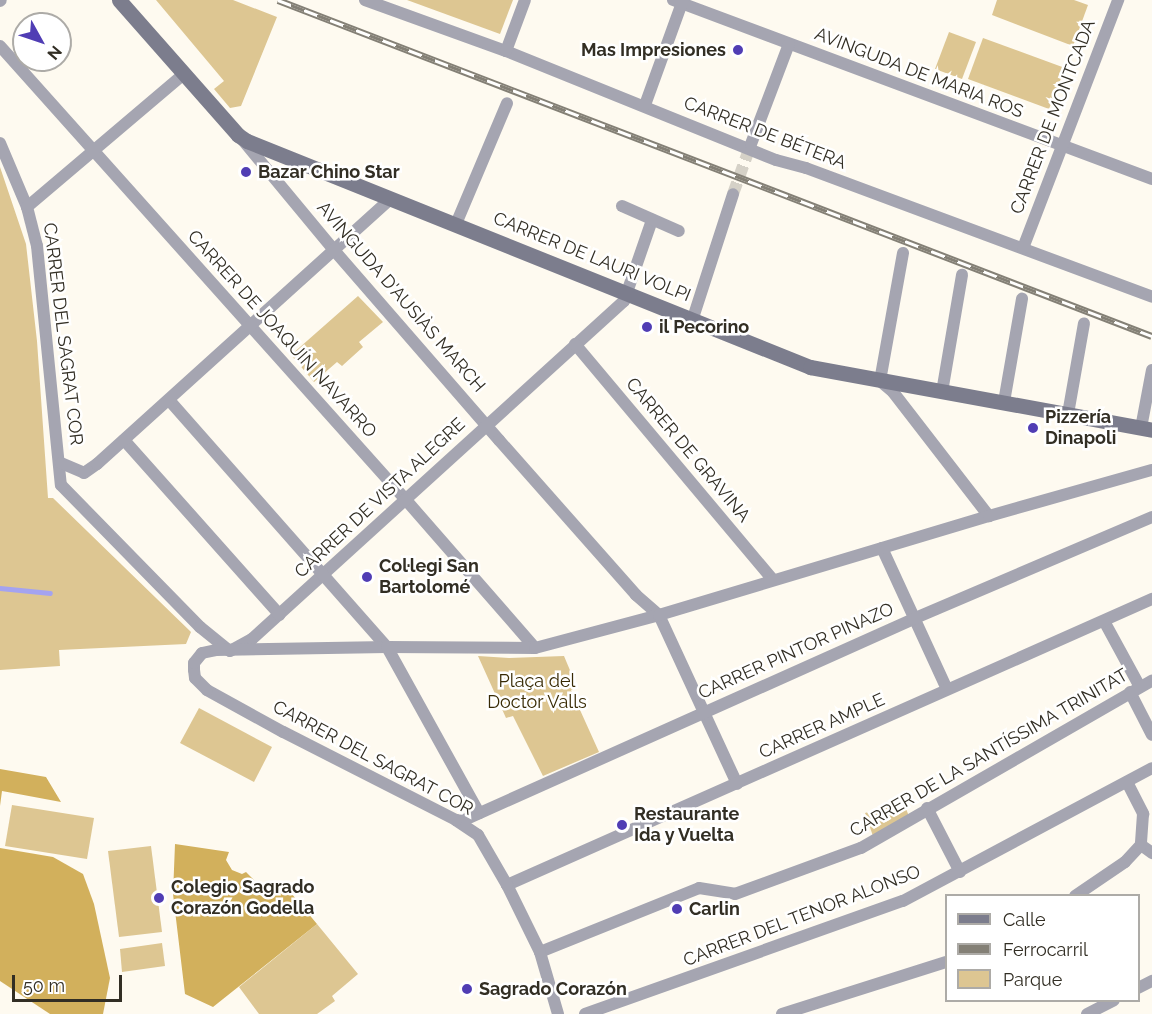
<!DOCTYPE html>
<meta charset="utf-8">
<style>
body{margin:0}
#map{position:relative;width:1152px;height:1014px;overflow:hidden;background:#fefaf0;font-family:Raleway,sans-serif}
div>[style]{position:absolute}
.green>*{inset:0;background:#ddc692}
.forest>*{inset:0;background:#d2b05c}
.stream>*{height:4.5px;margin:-2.25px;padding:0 2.25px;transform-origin:2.25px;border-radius:2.25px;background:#a4a3f0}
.street-tunnel>*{height:12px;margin-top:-6px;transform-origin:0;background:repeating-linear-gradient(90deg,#d5d1c7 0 12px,transparent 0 18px)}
.street>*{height:12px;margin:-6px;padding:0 6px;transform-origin:6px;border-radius:6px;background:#a5a5b1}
.secondary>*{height:15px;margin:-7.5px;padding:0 7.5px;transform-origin:7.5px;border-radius:7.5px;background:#7c7d8d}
.rail>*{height:7px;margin-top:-3.5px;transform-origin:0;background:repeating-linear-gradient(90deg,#fff 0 14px,#848076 0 28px);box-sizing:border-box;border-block:2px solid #848076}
.dots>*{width:16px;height:16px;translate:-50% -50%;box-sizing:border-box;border:3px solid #fff;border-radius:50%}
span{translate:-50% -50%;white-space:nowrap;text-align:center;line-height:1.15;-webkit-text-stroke:5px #fff;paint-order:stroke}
.poi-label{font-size:18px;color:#322e24;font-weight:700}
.right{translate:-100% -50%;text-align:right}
.left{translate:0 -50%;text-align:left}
.street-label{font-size:18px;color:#322e24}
.park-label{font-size:18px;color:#382a04}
.legend{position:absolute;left:945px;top:894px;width:195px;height:108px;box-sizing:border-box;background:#fff;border:2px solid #adaba7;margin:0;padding:8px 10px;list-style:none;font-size:18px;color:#322e24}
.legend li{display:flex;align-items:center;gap:12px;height:30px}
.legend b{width:30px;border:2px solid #adaba7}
.north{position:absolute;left:12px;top:12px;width:60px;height:60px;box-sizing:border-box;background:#fff;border:2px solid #adaba7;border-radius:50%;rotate:130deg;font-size:16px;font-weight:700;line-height:24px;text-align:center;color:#322e24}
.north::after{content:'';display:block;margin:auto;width:21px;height:27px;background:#503db4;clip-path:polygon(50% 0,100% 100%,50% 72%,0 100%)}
.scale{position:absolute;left:12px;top:975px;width:110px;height:27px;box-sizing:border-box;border:3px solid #322e24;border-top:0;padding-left:8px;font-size:18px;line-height:21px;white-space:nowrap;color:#322e24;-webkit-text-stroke:4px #fff;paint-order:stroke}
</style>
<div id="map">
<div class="green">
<div style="clip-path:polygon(156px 0,233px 0,277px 17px,241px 106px,230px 108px,214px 89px,224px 81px)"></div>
<div style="clip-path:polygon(407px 0,513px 0,500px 34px)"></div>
<div style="clip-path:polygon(997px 0,1074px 0,1088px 5px,1073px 46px,992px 15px)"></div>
<div style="clip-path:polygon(949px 32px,976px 42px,962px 79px,935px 69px)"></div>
<div style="clip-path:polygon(983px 38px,1065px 68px,1049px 109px,968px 79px)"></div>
<div style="clip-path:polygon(0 167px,26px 244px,37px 341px,48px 498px,53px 498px,191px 632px,186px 644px,59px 650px,60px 666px,0 670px)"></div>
<div style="clip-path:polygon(358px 296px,383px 322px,359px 342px,363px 347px,342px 366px,337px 362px,314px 382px,291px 355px)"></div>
<div style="clip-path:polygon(478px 656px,509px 658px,564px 656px,577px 687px,571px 690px,599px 752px,543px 776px,513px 716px,506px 718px)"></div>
<div style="clip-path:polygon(199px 708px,272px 747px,254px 782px,180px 743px)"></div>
<div style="clip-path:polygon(903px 802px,909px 816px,874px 839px,865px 813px)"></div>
<div style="clip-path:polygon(12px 805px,94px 818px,87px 859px,5px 846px)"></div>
<div style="clip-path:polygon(151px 846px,162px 932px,119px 937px,108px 851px)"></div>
<div style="clip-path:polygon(317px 924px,358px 974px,332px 996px,335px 1001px,317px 1014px,259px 1014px,239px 987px)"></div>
<div style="clip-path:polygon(162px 943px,165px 966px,122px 972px,120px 949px)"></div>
</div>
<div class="forest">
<div style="clip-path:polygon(0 769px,46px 777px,61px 802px,2px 791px,0 806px)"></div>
<div style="clip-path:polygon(175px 844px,229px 852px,226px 860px,232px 870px,242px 874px,246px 872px,267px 893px,281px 881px,317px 924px,213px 1007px,185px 994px,173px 894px)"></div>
<div style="clip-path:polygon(0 848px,53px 857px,83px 874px,94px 904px,110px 978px,103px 1014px,50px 1014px,0 981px)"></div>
</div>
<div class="stream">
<div style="left:0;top:588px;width:50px;rotate:5.7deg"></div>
</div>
<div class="street-tunnel">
<div style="left:733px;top:194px;width:53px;rotate:-70.2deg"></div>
</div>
<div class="street">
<div style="left:365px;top:0;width:150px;rotate:19.9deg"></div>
<div style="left:506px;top:51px;width:291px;rotate:22deg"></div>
<div style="left:776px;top:160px;width:31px;rotate:15deg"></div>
<div style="left:806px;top:168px;width:369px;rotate:20.4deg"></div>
<div style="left:673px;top:0;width:511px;rotate:20.49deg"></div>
<div style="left:0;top:1px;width:1px;rotate:-45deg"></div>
<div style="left:0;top:46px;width:609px;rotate:48.19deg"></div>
<div style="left:406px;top:500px;width:196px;rotate:48.9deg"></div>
<div style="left:506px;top:51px;width:54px;rotate:-69.6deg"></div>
<div style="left:645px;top:105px;width:112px;rotate:-70.1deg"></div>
<div style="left:241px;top:138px;width:144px;rotate:50.3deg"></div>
<div style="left:333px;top:249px;width:253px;rotate:49deg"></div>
<div style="left:499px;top:440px;width:207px;rotate:48.5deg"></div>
<div style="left:636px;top:595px;width:30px;rotate:41deg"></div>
<div style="left:659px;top:615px;width:186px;rotate:65.2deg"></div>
<div style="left:0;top:143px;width:69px;rotate:67.1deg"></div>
<div style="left:27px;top:207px;width:40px;rotate:75.6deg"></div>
<div style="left:37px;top:246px;width:240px;rotate:84.3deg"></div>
<div style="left:61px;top:485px;width:199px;rotate:45.6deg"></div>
<div style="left:200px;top:627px;width:38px;rotate:39deg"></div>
<div style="left:230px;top:651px;width:25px;rotate:-29deg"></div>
<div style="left:252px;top:639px;width:503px;rotate:-42.26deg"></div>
<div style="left:624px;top:301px;width:86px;rotate:-70.9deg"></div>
<div style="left:751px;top:144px;width:107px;rotate:-69.2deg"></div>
<div style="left:622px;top:206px;width:62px;rotate:23.7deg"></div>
<div style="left:27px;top:207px;width:206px;rotate:-40.3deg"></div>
<div style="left:456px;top:224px;width:131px;rotate:-67.1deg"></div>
<div style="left:1023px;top:248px;width:266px;rotate:-69deg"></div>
<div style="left:903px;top:253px;width:130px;rotate:100.2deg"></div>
<div style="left:880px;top:381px;width:17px;rotate:40deg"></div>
<div style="left:893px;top:392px;width:157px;rotate:52.3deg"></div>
<div style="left:693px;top:318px;width:130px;rotate:-72.1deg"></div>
<div style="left:575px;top:344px;width:308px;rotate:50deg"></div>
<div style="left:942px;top:392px;width:119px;rotate:-80.3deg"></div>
<div style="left:169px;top:400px;width:329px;rotate:48.6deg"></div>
<div style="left:387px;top:647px;width:190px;rotate:61deg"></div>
<div style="left:1004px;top:402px;width:105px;rotate:-80.1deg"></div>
<div style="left:1068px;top:414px;width:92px;rotate:-80deg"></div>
<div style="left:1141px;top:428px;width:59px;rotate:-79.3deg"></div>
<div style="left:124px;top:440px;width:234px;rotate:48.3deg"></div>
<div style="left:61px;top:463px;width:25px;rotate:23deg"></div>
<div style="left:84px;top:473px;width:16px;rotate:-35deg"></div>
<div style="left:97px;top:464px;width:396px;rotate:-42.1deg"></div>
<div style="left:882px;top:548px;width:155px;rotate:65.3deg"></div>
<div style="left:1104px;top:621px;width:75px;rotate:61.4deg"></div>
<div style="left:1130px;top:692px;width:48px;rotate:62.9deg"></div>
<div style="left:1127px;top:782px;width:36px;rotate:63deg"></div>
<div style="left:1143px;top:814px;width:31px;rotate:94deg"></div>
<div style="left:927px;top:808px;width:72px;rotate:62.7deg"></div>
<div style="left:456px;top:820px;width:6px;rotate:9deg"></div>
<div style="left:462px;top:821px;width:494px;rotate:-24.1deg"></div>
<div style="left:913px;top:619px;width:260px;rotate:-23.1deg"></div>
<div style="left:1141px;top:845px;width:14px;rotate:36deg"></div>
<div style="left:507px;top:885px;width:706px;rotate:-23.91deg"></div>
<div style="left:1075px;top:896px;width:60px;rotate:-34.2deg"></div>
<div style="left:1125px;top:862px;width:23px;rotate:-47deg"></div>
<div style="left:540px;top:952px;width:171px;rotate:-21.9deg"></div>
<div style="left:699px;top:888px;width:36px;rotate:9deg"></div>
<div style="left:735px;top:894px;width:134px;rotate:-20.1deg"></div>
<div style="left:861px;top:848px;width:336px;rotate:-29.9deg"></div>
<div style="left:1138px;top:988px;width:16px;rotate:-27deg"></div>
<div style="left:558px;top:1014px;width:65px;rotate:-106.2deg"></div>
<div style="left:540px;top:952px;width:75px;rotate:-116.2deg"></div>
<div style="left:507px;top:885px;width:58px;rotate:-120.1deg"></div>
<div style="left:478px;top:835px;width:27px;rotate:-146deg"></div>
<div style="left:456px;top:820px;width:194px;rotate:-153deg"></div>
<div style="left:283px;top:732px;width:87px;rotate:-151.1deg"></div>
<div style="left:207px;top:690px;width:17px;rotate:-135deg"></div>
<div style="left:195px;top:678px;width:8px;rotate:-97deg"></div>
<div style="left:194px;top:670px;width:7px;rotate:-90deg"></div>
<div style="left:194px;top:663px;width:13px;rotate:-51deg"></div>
<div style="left:202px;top:653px;width:14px;rotate:-12deg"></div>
<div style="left:216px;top:650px;width:171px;rotate:-1deg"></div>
<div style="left:387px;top:647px;width:148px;rotate:0.4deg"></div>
<div style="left:535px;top:648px;width:128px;rotate:-14.9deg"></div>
<div style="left:659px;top:615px;width:345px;rotate:-16.7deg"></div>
<div style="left:989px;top:516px;width:169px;rotate:-15.8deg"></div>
<div style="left:585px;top:1014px;width:337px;rotate:-19.6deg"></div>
<div style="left:903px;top:901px;width:282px;rotate:-28.1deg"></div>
<div style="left:782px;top:1014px;width:172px;rotate:-17.6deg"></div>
<div style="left:1087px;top:1014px;width:30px;rotate:-27deg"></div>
</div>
<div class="secondary">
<div style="left:119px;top:0;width:180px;rotate:48.6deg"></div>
<div style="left:238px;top:135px;width:11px;rotate:34deg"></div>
<div style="left:247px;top:141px;width:607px;rotate:21.87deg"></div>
<div style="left:810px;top:367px;width:348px;rotate:10.4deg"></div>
</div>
<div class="rail">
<div style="left:278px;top:0;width:936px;rotate:21.03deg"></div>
</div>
<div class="dots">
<div style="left:738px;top:50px;background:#503db4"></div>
<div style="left:246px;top:172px;background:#503db4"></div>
<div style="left:647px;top:327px;background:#503db4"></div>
<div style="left:1033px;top:428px;background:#503db4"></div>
<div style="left:367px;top:577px;background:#503db4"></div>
<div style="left:622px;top:825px;background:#503db4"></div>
<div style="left:159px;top:898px;background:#503db4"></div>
<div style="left:677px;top:909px;background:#503db4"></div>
<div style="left:467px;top:989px;background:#503db4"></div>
</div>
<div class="poi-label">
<span class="right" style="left:726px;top:50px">Mas Impresiones</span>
<span class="left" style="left:258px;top:172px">Bazar Chino Star</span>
<span class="left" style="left:659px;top:327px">il Pecorino</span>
<span class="left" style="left:1045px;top:428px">Pizzería<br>Dinapoli</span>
<span class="left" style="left:379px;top:577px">Col·legi San<br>Bartolomé</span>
<span class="left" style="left:634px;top:825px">Restaurante<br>Ida y Vuelta</span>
<span class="left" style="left:171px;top:898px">Colegio Sagrado<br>Corazón Godella</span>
<span class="left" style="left:689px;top:909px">Carlin</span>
<span class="left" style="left:479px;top:989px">Sagrado Corazón</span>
</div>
<div class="street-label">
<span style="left:919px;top:73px;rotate:21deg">AVINGUDA DE MARIA ROS</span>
<span style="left:1053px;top:117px;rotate:-69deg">CARRER DE MONTCADA</span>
<span style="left:765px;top:133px;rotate:21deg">CARRER DE BÉTERA</span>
<span style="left:592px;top:257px;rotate:22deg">CARRER DE LAURI VOLPI</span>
<span style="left:401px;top:297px;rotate:49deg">AVINGUDA D'AUSIÀS MARCH</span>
<span style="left:63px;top:334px;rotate:83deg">CARRER DEL SAGRAT COR</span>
<span style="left:282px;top:334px;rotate:48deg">CARRER DE JOAQUÍN NAVARRO</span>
<span style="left:688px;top:450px;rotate:50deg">CARRER DE GRAVINA</span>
<span style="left:380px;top:498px;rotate:-43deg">CARRER DE VISTA ALEGRE</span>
<span style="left:796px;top:651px;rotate:-24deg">CARRER PINTOR PINAZO</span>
<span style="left:822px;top:726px;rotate:-24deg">CARRER AMPLE</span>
<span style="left:989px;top:753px;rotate:-30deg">CARRER DE LA SANTÍSSIMA TRINITAT</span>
<span style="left:373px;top:758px;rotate:28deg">CARRER DEL SAGRAT COR</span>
<span style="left:802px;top:916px;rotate:-21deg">CARRER DEL TENOR ALONSO</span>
</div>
<div class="park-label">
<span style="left:537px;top:692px">Plaça del<br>Doctor Valls</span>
</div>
<ul class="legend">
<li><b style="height:8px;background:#7c7d8d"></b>Calle</li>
<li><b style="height:8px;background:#848076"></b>Ferrocarril</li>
<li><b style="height:16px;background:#ddc692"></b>Parque</li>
</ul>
<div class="north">N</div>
<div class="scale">50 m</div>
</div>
